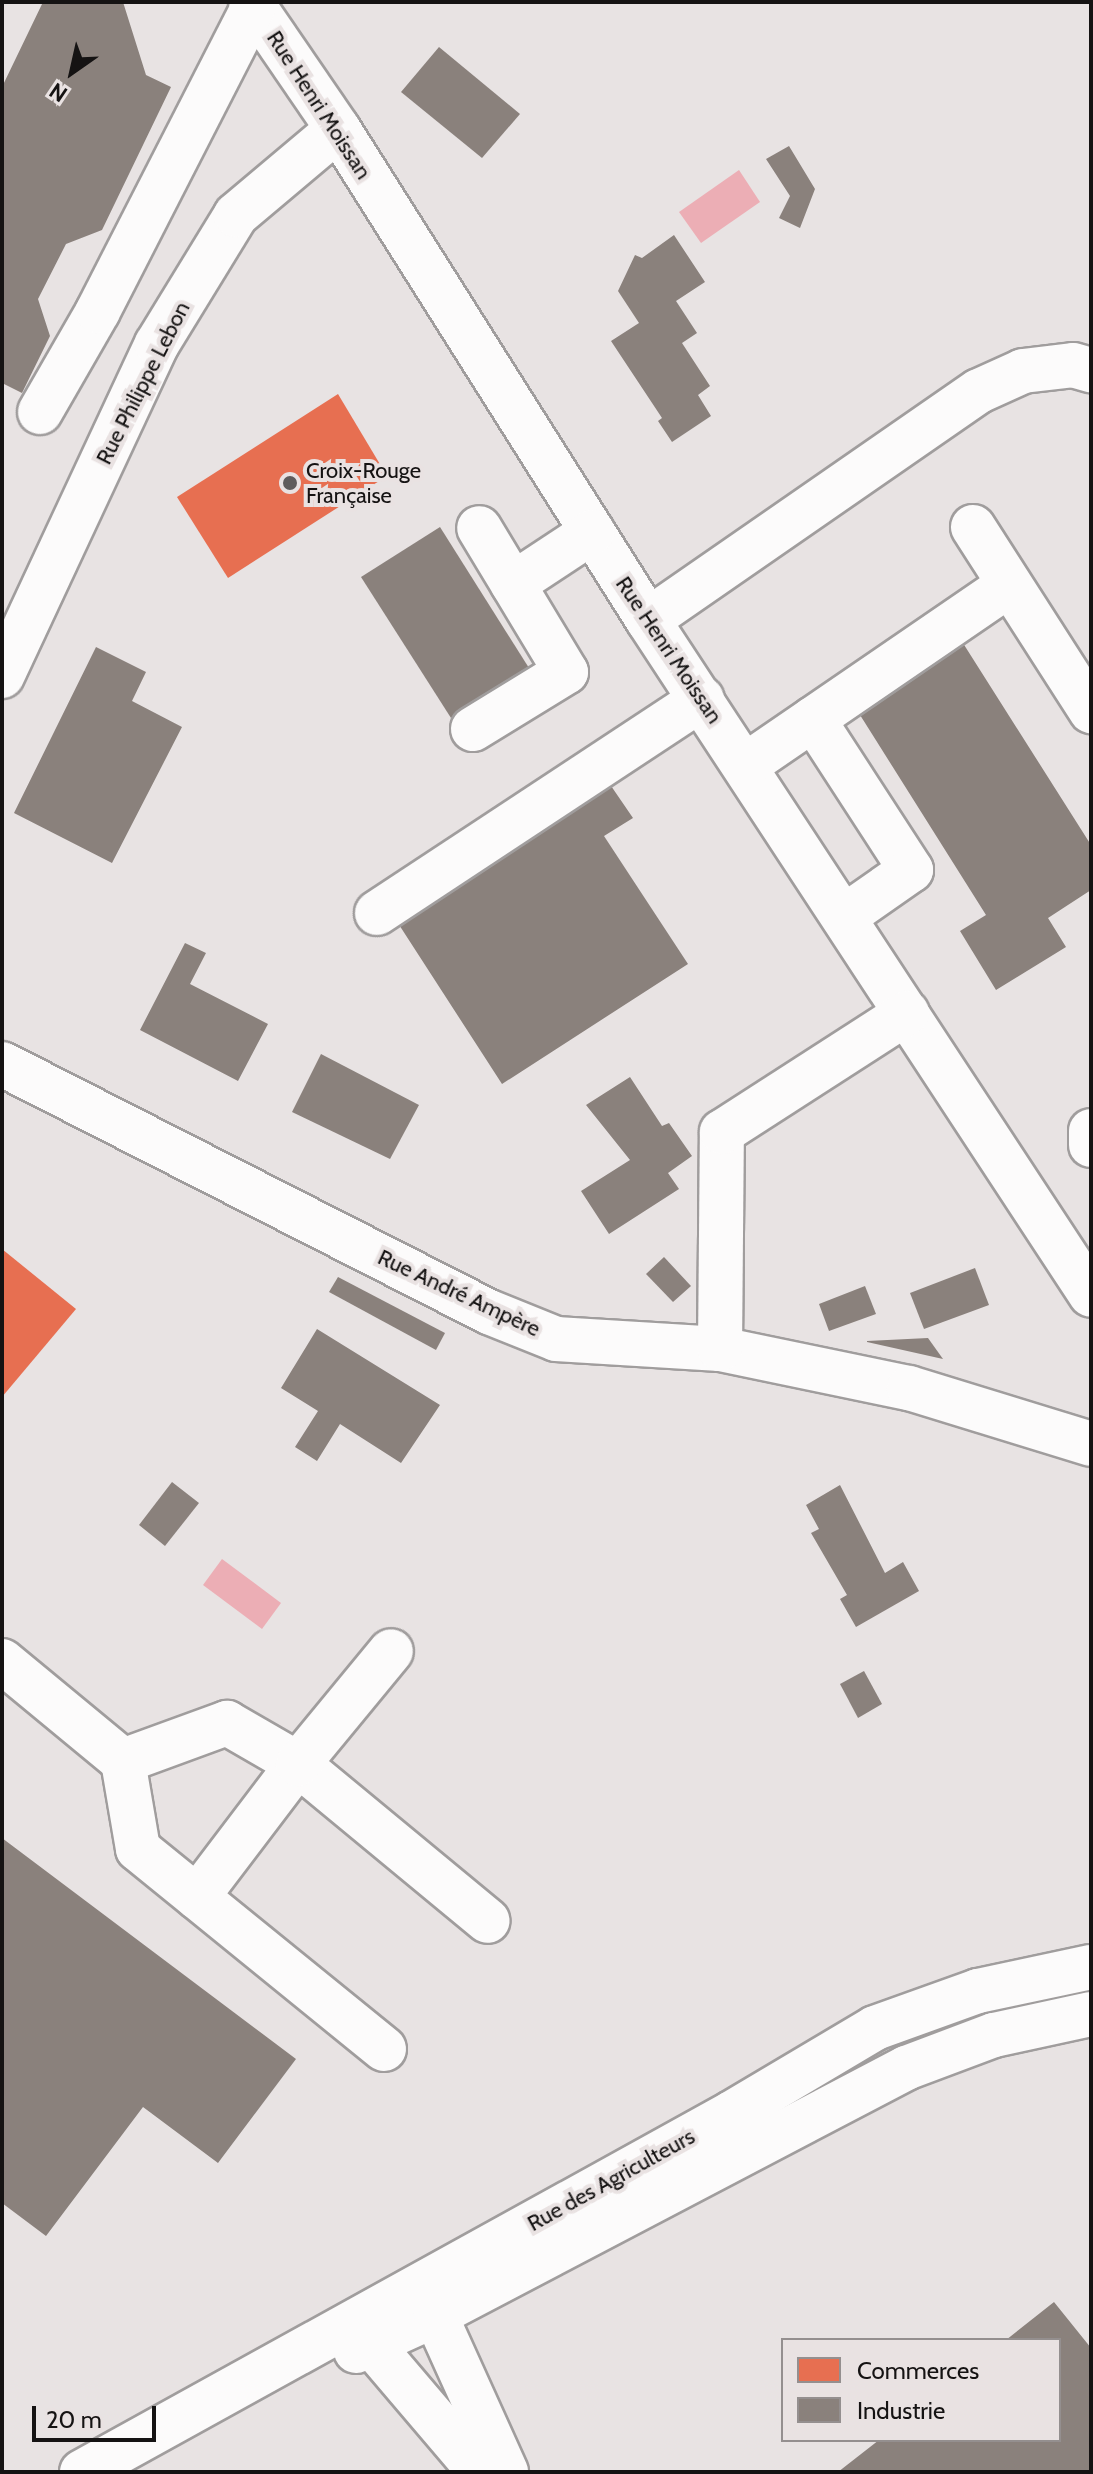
<!DOCTYPE html>
<meta charset="utf-8">
<style>
body{margin:0}
#map{position:relative;width:1093px;height:2474px;overflow:hidden;background:#e8e3e3;font-family:Cabin,sans-serif}
div>[style]{position:absolute}
.water>*{inset:0;background:#ecaeb5}
.shops>*{inset:0;background:#e76f51}
.industry>*{inset:0;background:#8a817c}
.roads{filter:drop-shadow(2px 0 #a09d9d) drop-shadow(-2px 0 #a09d9d) drop-shadow(0 2px #a09d9d) drop-shadow(0 -2px #a09d9d)}
.minor>*{height:44px;margin:-22px;padding:0 22px;transform-origin:22px;border-radius:22px;background:#fcfbfb}
.dots>*{width:22px;height:22px;translate:-50% -50%;box-sizing:border-box;border:4px solid #e9e2e2;border-radius:50%}
span{translate:-50% -50%;white-space:nowrap;text-align:center;line-height:1.15;-webkit-text-stroke:8px #e9e2e2;paint-order:stroke}
.street-label{font-size:22px;color:#151313}
.poi-label{font-size:22px;color:#151313}
.left{translate:0 -50%;text-align:left}
.frame{position:absolute;inset:0;border:4px solid #151313;pointer-events:none}
.legend{position:absolute;left:781px;top:2338px;width:280px;height:104px;box-sizing:border-box;background:#e9e2e2;border:2px solid #948f8f;margin:0;padding:10px 14px;list-style:none;font-size:24px;color:#151313}
.legend li{display:flex;align-items:center;gap:16px;height:40px}
.legend b{width:40px;border:2px solid #948f8f}
.north{position:absolute;left:32px;top:32px;width:80px;height:80px;-webkit-text-stroke:6px #e9e2e2;paint-order:stroke;rotate:214deg;font-size:22px;font-weight:700;line-height:32px;text-align:center;color:#151313}
.north::after{content:'';display:block;margin:auto;width:28px;height:36px;background:#151313;clip-path:polygon(50% 0,100% 100%,50% 72%,0 100%)}
.scale{position:absolute;left:32px;top:2406px;width:124px;height:36px;box-sizing:border-box;border:4px solid #151313;border-top:0;padding-left:10px;font-size:24px;line-height:28px;white-space:nowrap;color:#151313;-webkit-text-stroke:6px #e9e2e2;paint-order:stroke}
</style>
<div id="map">
<div class="water">
<div style="clip-path:polygon(739px 170px,760px 202px,701px 243px,679px 212px)"></div>
<div style="clip-path:polygon(222px 1559px,281px 1603px,262px 1629px,203px 1585px)"></div>
</div>
<div class="shops">
<div style="clip-path:polygon(338px 394px,387px 476px,228px 578px,177px 497px)"></div>
<div style="clip-path:polygon(2px 1249px,76px 1309px,2px 1397px)"></div>
</div>
<div class="industry">
<div style="clip-path:polygon(43px 2px,123px 2px,146px 75px,171px 87px,102px 230px,66px 244px,38px 299px,50px 336px,22px 393px,2px 383px,2px 87px)"></div>
<div style="clip-path:polygon(439px 47px,520px 114px,482px 158px,401px 92px)"></div>
<div style="clip-path:polygon(789px 146px,815px 189px,800px 228px,779px 218px,790px 196px,766px 159px)"></div>
<div style="clip-path:polygon(674px 235px,705px 282px,676px 301px,697px 333px,682px 343px,710px 386px,698px 395px,711px 416px,672px 442px,658px 421px,662px 418px,611px 341px,639px 323px,618px 291px,635px 255px,642px 258px)"></div>
<div style="clip-path:polygon(440px 527px,529px 668px,451px 718px,361px 577px)"></div>
<div style="clip-path:polygon(961px 640px,1091px 845px,1091px 890px,1048px 918px,1066px 947px,996px 990px,960px 931px,986px 915px,855px 707px)"></div>
<div style="clip-path:polygon(96px 647px,146px 672px,132px 701px,182px 727px,112px 863px,14px 813px)"></div>
<div style="clip-path:polygon(607px 780px,633px 818px,604px 836px,688px 964px,502px 1084px,394px 917px)"></div>
<div style="clip-path:polygon(185px 943px,206px 953px,190px 984px,268px 1024px,238px 1081px,140px 1030px)"></div>
<div style="clip-path:polygon(321px 1054px,419px 1105px,390px 1159px,292px 1112px)"></div>
<div style="clip-path:polygon(630px 1077px,662px 1126px,669px 1123px,692px 1156px,668px 1173px,679px 1189px,609px 1234px,581px 1191px,630px 1160px,586px 1105px)"></div>
<div style="clip-path:polygon(664px 1257px,691px 1286px,673px 1302px,646px 1274px)"></div>
<div style="clip-path:polygon(975px 1268px,989px 1305px,924px 1329px,910px 1293px)"></div>
<div style="clip-path:polygon(338px 1277px,445px 1333px,436px 1350px,329px 1292px)"></div>
<div style="clip-path:polygon(865px 1286px,876px 1314px,829px 1331px,819px 1304px)"></div>
<div style="clip-path:polygon(317px 1329px,440px 1405px,401px 1463px,340px 1424px,317px 1461px,295px 1447px,318px 1411px,281px 1388px)"></div>
<div style="clip-path:polygon(928px 1338px,943px 1359px,867px 1342px,867px 1341px)"></div>
<div style="clip-path:polygon(172px 1482px,199px 1503px,165px 1546px,139px 1525px)"></div>
<div style="clip-path:polygon(840px 1485px,885px 1573px,903px 1562px,919px 1591px,856px 1627px,840px 1599px,847px 1595px,811px 1533px,819px 1529px,806px 1505px)"></div>
<div style="clip-path:polygon(864px 1671px,882px 1704px,858px 1718px,840px 1684px)"></div>
<div style="clip-path:polygon(2px 1838px,296px 2059px,218px 2163px,143px 2107px,46px 2236px,2px 2203px)"></div>
<div style="clip-path:polygon(1054px 2302px,1091px 2348px,1091px 2472px,838px 2472px,879px 2440px,1059px 2440px,1059px 2340px,1006px 2340px)"></div>
</div>
<div class="roads">
<div class="minor">
<div style="left:251px;top:2px;width:154px;rotate:55.6deg"></div>
<div style="left:338px;top:129px;width:581px;rotate:57.73deg"></div>
<div style="left:648px;top:620px;width:807px;rotate:56.72deg"></div>
<div style="left:40px;top:412px;width:116px;rotate:-60.1deg"></div>
<div style="left:98px;top:311px;width:343px;rotate:-62.9deg"></div>
<div style="left:973px;top:527px;width:219px;rotate:57.3deg"></div>
<div style="left:513px;top:584px;width:95px;rotate:-33.4deg"></div>
<div style="left:648px;top:620px;width:402px;rotate:-34.7deg"></div>
<div style="left:979px;top:391px;width:48px;rotate:-24.4deg"></div>
<div style="left:1023px;top:371px;width:50px;rotate:-6.8deg"></div>
<div style="left:1073px;top:365px;width:19px;rotate:16deg"></div>
<div style="left:2px;top:676px;width:366px;rotate:-65deg"></div>
<div style="left:157px;top:344px;width:151px;rotate:-58.5deg"></div>
<div style="left:236px;top:215px;width:133px;rotate:-40.1deg"></div>
<div style="left:813px;top:719px;width:180px;rotate:57deg"></div>
<div style="left:911px;top:870px;width:80px;rotate:145.1deg"></div>
<div style="left:473px;top:729px;width:109px;rotate:-31.5deg"></div>
<div style="left:566px;top:672px;width:168px;rotate:-121.1deg"></div>
<div style="left:746px;top:765px;width:319px;rotate:-34.4deg"></div>
<div style="left:377px;top:913px;width:389px;rotate:-33.4deg"></div>
<div style="left:2px;top:1064px;width:547px;rotate:26.99deg"></div>
<div style="left:489px;top:1312px;width:72px;rotate:21.9deg"></div>
<div style="left:556px;top:1339px;width:164px;rotate:3.5deg"></div>
<div style="left:720px;top:1349px;width:193px;rotate:11.7deg"></div>
<div style="left:909px;top:1388px;width:190px;rotate:17.1deg"></div>
<div style="left:1091px;top:1131px;width:14px;rotate:90deg"></div>
<div style="left:720px;top:1349px;width:217px;rotate:-89.5deg"></div>
<div style="left:722px;top:1132px;width:220px;rotate:-32.8deg"></div>
<div style="left:2px;top:1661px;width:157px;rotate:39.6deg"></div>
<div style="left:123px;top:1761px;width:89px;rotate:80.3deg"></div>
<div style="left:138px;top:1849px;width:317px;rotate:39.1deg"></div>
<div style="left:123px;top:1761px;width:111px;rotate:-20.1deg"></div>
<div style="left:227px;top:1723px;width:82px;rotate:30deg"></div>
<div style="left:298px;top:1764px;width:246px;rotate:39.6deg"></div>
<div style="left:197px;top:1897px;width:167px;rotate:-52.8deg"></div>
<div style="left:298px;top:1764px;width:146px;rotate:-50.5deg"></div>
<div style="left:423px;top:2288px;width:202px;rotate:65.7deg"></div>
<div style="left:354px;top:2324px;width:194px;rotate:49.6deg"></div>
<div style="left:356px;top:2351px;width:87px;rotate:-24.5deg"></div>
<div style="left:435px;top:2315px;width:532px;rotate:-27.67deg"></div>
<div style="left:906px;top:2068px;width:94px;rotate:-20.6deg"></div>
<div style="left:994px;top:2035px;width:99px;rotate:-12.2deg"></div>
<div style="left:82px;top:2472px;width:743px;rotate:-28.91deg"></div>
<div style="left:732px;top:2113px;width:166px;rotate:-30.7deg"></div>
<div style="left:875px;top:2028px;width:109px;rotate:-19.8deg"></div>
<div style="left:978px;top:1991px;width:116px;rotate:-12deg"></div>
</div>
</div>
<div class="dots">
<div style="left:290px;top:483px;background:#5f5c5c"></div>
</div>
<div class="street-label">
<span style="left:319px;top:105px;rotate:57deg">Rue Henri Moissan</span>
<span style="left:143px;top:383px;rotate:-63deg">Rue Philippe Lebon</span>
<span style="left:669px;top:650px;rotate:56deg">Rue Henri Moissan</span>
<span style="left:459px;top:1293px;rotate:25deg">Rue André Ampère</span>
<span style="left:611px;top:2180px;rotate:-29deg">Rue des Agriculteurs</span>
</div>
<div class="poi-label">
<span class="left" style="left:306px;top:483px">Croix-Rouge<br>Française</span>
</div>
<div class="frame"></div>
<ul class="legend">
<li><b style="height:22px;background:#e76f51"></b>Commerces</li>
<li><b style="height:22px;background:#8a817c"></b>Industrie</li>
</ul>
<div class="north">N</div>
<div class="scale">20 m</div>
</div>
